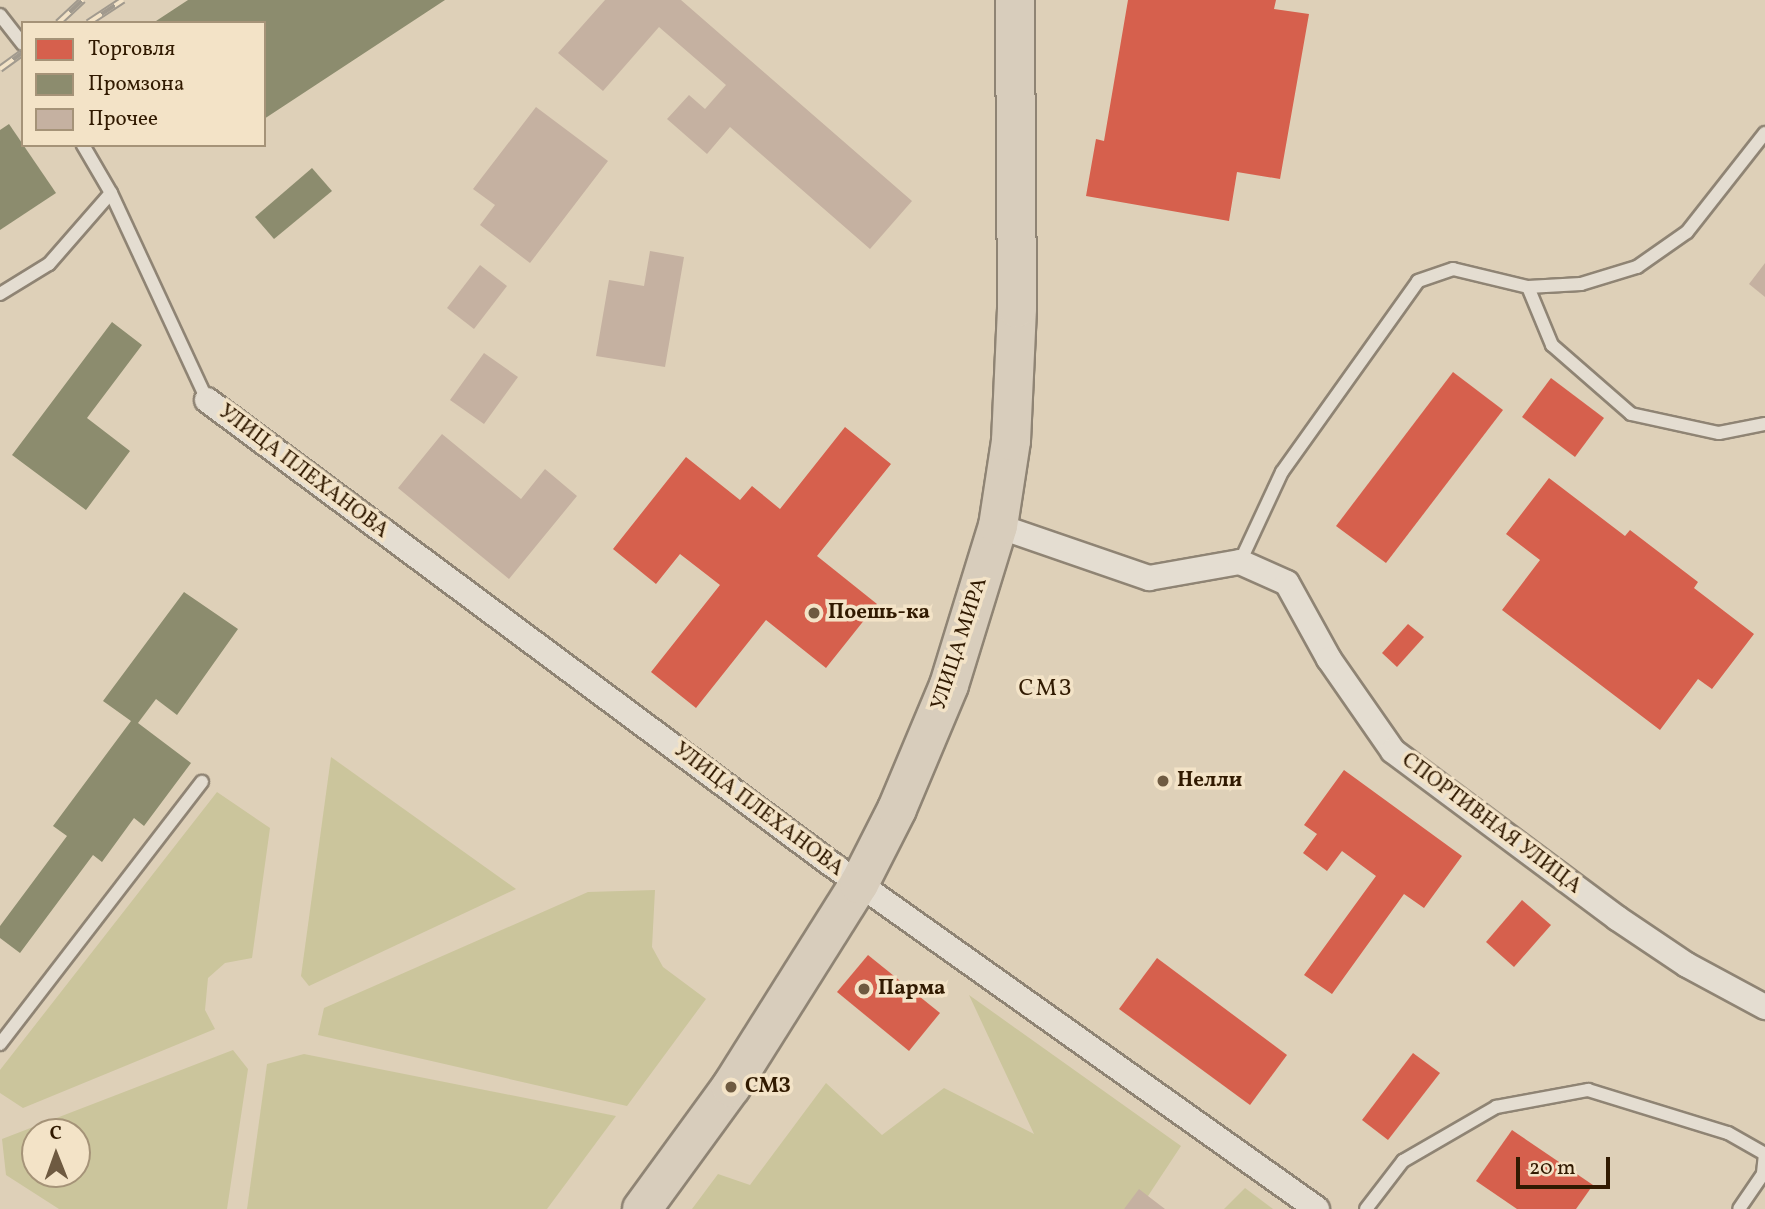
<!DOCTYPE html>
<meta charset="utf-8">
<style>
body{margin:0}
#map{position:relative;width:1765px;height:1209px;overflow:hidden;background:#ded0b8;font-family:Vollkorn,serif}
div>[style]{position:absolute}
.green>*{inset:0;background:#cbc59c}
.shops>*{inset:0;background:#d6604d}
.industry>*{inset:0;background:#8c8c6e}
.building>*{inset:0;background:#c5b1a1}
.roads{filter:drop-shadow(2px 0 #8f8474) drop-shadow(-2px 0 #8f8474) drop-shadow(0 2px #8f8474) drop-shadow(0 -2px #8f8474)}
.service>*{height:12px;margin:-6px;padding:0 6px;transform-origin:6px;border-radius:6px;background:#e4ddd1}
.minor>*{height:24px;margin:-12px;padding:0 12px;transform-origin:12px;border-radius:12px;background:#e4ddd1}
.trunk>*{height:38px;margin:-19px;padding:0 19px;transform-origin:19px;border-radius:19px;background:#d8cdbc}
.rail>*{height:8px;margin-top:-4px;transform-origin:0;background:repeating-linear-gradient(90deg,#f3e3c7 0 16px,#a19a8e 0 32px);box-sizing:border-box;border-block:2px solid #a19a8e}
.dots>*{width:19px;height:19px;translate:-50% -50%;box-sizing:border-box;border:4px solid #f3e3c7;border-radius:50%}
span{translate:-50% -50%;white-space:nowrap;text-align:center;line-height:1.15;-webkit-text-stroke:7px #f3e3c7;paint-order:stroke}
.street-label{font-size:21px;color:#311a01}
.poi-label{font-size:21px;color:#311a01;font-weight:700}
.left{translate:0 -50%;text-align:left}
.neighbourhood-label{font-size:23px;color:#311a01;letter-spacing:2px}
.legend{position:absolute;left:21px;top:21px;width:245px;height:126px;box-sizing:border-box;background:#f3e3c7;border:2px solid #a59378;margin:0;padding:9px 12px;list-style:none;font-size:21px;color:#311a01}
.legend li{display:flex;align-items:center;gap:14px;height:35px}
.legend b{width:35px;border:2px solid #a59378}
.north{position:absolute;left:21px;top:1118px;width:70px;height:70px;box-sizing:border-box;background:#f3e3c7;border:2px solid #a59378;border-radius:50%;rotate:359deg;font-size:19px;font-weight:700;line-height:28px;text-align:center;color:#311a01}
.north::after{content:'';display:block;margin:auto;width:24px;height:32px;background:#6e5a41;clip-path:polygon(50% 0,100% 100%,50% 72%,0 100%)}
.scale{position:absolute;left:1516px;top:1157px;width:94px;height:32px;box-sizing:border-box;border:4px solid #311a01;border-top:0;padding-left:9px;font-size:21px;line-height:24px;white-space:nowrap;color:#311a01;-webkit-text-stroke:5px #f3e3c7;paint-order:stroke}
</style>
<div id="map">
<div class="green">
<div style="clip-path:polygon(331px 757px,516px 889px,309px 986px,301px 976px)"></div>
<div style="clip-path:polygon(217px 792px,270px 828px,252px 958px,225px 963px,208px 978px,205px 1010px,215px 1029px,23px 1108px,0 1093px,0 1070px)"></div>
<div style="clip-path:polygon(655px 890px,652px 947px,663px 967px,706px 999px,627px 1106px,318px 1035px,324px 1008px,588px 892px)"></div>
<div style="clip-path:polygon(969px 995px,1181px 1146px,1148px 1196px,1124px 1209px,692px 1209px,718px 1174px,750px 1185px,826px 1083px,882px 1135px,944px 1088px,1034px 1134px)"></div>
<div style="clip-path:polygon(evenodd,233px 1050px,248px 1069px,227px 1209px,59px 1209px,6px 1175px,2px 1139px,233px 1050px,35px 1132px,77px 1132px,77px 1174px,35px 1174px,35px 1132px)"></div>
<div style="clip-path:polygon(304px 1054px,616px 1116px,547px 1209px,247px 1209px,267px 1064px)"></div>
<div style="clip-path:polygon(1245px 1188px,1273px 1209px,1224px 1209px)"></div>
</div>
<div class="shops">
<div style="clip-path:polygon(1128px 0,1276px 0,1274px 9px,1309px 14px,1280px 179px,1237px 172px,1229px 221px,1086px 196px,1096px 139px,1104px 141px)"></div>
<div style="clip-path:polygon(1453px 372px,1503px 410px,1386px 563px,1336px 526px)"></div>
<div style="clip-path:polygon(1551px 378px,1604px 418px,1575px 457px,1522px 417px)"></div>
<div style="clip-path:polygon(845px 427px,891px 464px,817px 556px,877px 604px,826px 668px,766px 620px,696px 708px,651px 672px,720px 585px,680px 554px,656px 584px,613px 549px,686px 457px,740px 500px,752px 486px,780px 509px)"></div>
<div style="clip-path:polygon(1549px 478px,1625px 536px,1630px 530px,1698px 582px,1694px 588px,1754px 634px,1712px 689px,1698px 679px,1660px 730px,1502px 610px,1540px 560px,1506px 534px)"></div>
<div style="clip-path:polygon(1408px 624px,1424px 637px,1397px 667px,1382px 653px)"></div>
<div style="clip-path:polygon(1344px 770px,1462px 856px,1424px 908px,1404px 894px,1332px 994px,1304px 975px,1376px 876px,1342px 851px,1327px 871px,1303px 853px,1317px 834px,1304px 825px)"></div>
<div style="clip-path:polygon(1522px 900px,1551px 925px,1514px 967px,1486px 942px)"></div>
<div style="clip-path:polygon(868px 955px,940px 1013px,909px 1051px,837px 992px)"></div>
<div style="clip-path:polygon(1157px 958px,1287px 1055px,1250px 1105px,1119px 1009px)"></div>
<div style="clip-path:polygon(1413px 1053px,1440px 1073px,1388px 1140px,1362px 1120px)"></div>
<div style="clip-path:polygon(1512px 1130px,1593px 1185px,1576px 1209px,1517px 1209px,1476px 1181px)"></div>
</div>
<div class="industry">
<div style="clip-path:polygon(188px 0,445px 0,264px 119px,264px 23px,153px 23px)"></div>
<div style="clip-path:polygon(9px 124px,56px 193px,0 230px,0 130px)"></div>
<div style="clip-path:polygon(312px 168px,332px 191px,274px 239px,255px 217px)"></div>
<div style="clip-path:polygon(112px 322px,142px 345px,87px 418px,130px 451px,86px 510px,12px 455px)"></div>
<div style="clip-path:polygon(184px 592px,238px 629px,177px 715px,156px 699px,138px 723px,191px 763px,144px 826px,134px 818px,102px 862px,93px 855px,20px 953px,0 938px,0 926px,67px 836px,53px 826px,131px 721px,103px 701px)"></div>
</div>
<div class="building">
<div style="clip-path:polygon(605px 0,681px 0,912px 201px,870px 249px,730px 127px,707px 154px,667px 119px,689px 95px,705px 109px,726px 85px,659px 27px,603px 91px,558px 53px)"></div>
<div style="clip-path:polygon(536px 107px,608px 161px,530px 263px,480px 225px,495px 205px,473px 189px)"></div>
<div style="clip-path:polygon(650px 251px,684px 257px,665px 367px,596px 356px,609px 280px,644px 286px)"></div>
<div style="clip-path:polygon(1765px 263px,1765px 297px,1749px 284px)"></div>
<div style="clip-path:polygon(480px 265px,507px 286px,474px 329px,447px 308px)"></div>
<div style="clip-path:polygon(484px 353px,518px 377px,484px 424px,450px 400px)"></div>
<div style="clip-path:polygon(442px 434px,521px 499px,545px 469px,577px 496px,509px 579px,398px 488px)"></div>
<div style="clip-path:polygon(1139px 1189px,1148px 1196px,1165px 1209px,1124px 1209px)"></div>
</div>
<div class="roads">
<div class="service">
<div style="left:0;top:15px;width:37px;rotate:52deg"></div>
<div style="left:111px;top:193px;width:228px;rotate:65.1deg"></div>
<div style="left:1528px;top:287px;width:63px;rotate:67.5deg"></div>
<div style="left:1552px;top:345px;width:105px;rotate:41.1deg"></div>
<div style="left:1631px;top:414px;width:90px;rotate:12.2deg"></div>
<div style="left:1719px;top:433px;width:47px;rotate:-11.1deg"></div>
<div style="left:0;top:294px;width:57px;rotate:-31.5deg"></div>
<div style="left:49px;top:264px;width:94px;rotate:-48.9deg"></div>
<div style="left:111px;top:193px;width:56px;rotate:-120.3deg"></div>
<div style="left:1240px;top:562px;width:99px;rotate:-65deg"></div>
<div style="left:1282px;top:472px;width:234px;rotate:-54.5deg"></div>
<div style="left:1418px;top:281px;width:37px;rotate:-19deg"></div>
<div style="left:1453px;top:269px;width:77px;rotate:13.5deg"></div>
<div style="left:1528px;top:287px;width:53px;rotate:-3.2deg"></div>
<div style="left:1581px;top:284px;width:59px;rotate:-16.9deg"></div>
<div style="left:1637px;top:267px;width:61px;rotate:-35deg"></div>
<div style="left:1687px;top:232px;width:126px;rotate:-51.8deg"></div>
<div style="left:0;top:1044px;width:331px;rotate:-52.4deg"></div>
<div style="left:1366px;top:1209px;width:61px;rotate:-52.4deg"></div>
<div style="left:1403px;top:1161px;width:108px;rotate:-30.1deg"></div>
<div style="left:1496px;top:1107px;width:94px;rotate:-10.5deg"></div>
<div style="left:1588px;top:1090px;width:146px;rotate:17.1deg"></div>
<div style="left:1728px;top:1133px;width:43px;rotate:29.6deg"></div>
<div style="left:1765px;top:1154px;width:20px;rotate:96deg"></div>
<div style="left:1763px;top:1174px;width:42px;rotate:124.4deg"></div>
</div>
<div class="minor">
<div style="left:207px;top:400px;width:773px;rotate:36.63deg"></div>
<div style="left:827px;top:861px;width:601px;rotate:35.38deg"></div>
<div style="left:998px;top:526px;width:160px;rotate:19deg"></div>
<div style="left:1149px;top:578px;width:92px;rotate:-10deg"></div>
<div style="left:1240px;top:562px;width:51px;rotate:24.1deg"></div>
<div style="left:1287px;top:583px;width:87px;rotate:61.1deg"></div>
<div style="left:1329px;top:659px;width:112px;rotate:55.2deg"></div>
<div style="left:1393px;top:751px;width:279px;rotate:36.7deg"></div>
<div style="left:1617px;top:918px;width:84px;rotate:33.9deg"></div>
<div style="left:1687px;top:965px;width:89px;rotate:28.3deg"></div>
</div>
<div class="trunk">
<div style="left:642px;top:1209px;width:151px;rotate:-53.9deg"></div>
<div style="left:731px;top:1087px;width:240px;rotate:-57.8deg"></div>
<div style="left:859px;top:884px;width:84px;rotate:-63.1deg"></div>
<div style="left:897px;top:809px;width:134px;rotate:-67.2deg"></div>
<div style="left:949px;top:685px;width:166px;rotate:-72.9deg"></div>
<div style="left:998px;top:526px;width:86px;rotate:-81.3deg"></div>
<div style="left:1011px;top:441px;width:133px;rotate:-87.4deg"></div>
<div style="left:1017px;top:308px;width:308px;rotate:-90.4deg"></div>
</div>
</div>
<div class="rail">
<div style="left:58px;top:23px;width:34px;rotate:-43deg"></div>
<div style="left:88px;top:23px;width:42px;rotate:-33.3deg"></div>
<div style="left:0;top:69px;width:29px;rotate:-36deg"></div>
</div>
<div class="dots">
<div style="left:814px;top:613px;background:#6e5a41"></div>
<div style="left:1163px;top:781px;background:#6e5a41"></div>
<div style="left:864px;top:989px;background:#6e5a41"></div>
<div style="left:731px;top:1087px;background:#6e5a41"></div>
</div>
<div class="street-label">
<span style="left:303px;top:472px;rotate:37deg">УЛИЦА ПЛЕХАНОВА</span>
<span style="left:960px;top:644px;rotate:-72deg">УЛИЦА МИРА</span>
<span style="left:758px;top:810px;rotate:37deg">УЛИЦА ПЛЕХАНОВА</span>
<span style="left:1491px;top:824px;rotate:37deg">СПОРТИВНАЯ УЛИЦА</span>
</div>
<div class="poi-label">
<span class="left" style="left:828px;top:613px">Поешь-ка</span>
<span class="left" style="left:1177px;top:781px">Нелли</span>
<span class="left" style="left:878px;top:989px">Парма</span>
<span class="left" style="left:745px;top:1087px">СМЗ</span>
</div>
<div class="neighbourhood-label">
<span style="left:1046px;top:689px">СМЗ</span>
</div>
<ul class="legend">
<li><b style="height:19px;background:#d6604d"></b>Торговля</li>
<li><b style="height:19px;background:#8c8c6e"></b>Промзона</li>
<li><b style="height:19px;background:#c5b1a1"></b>Прочее</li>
</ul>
<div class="north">С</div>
<div class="scale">20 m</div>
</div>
